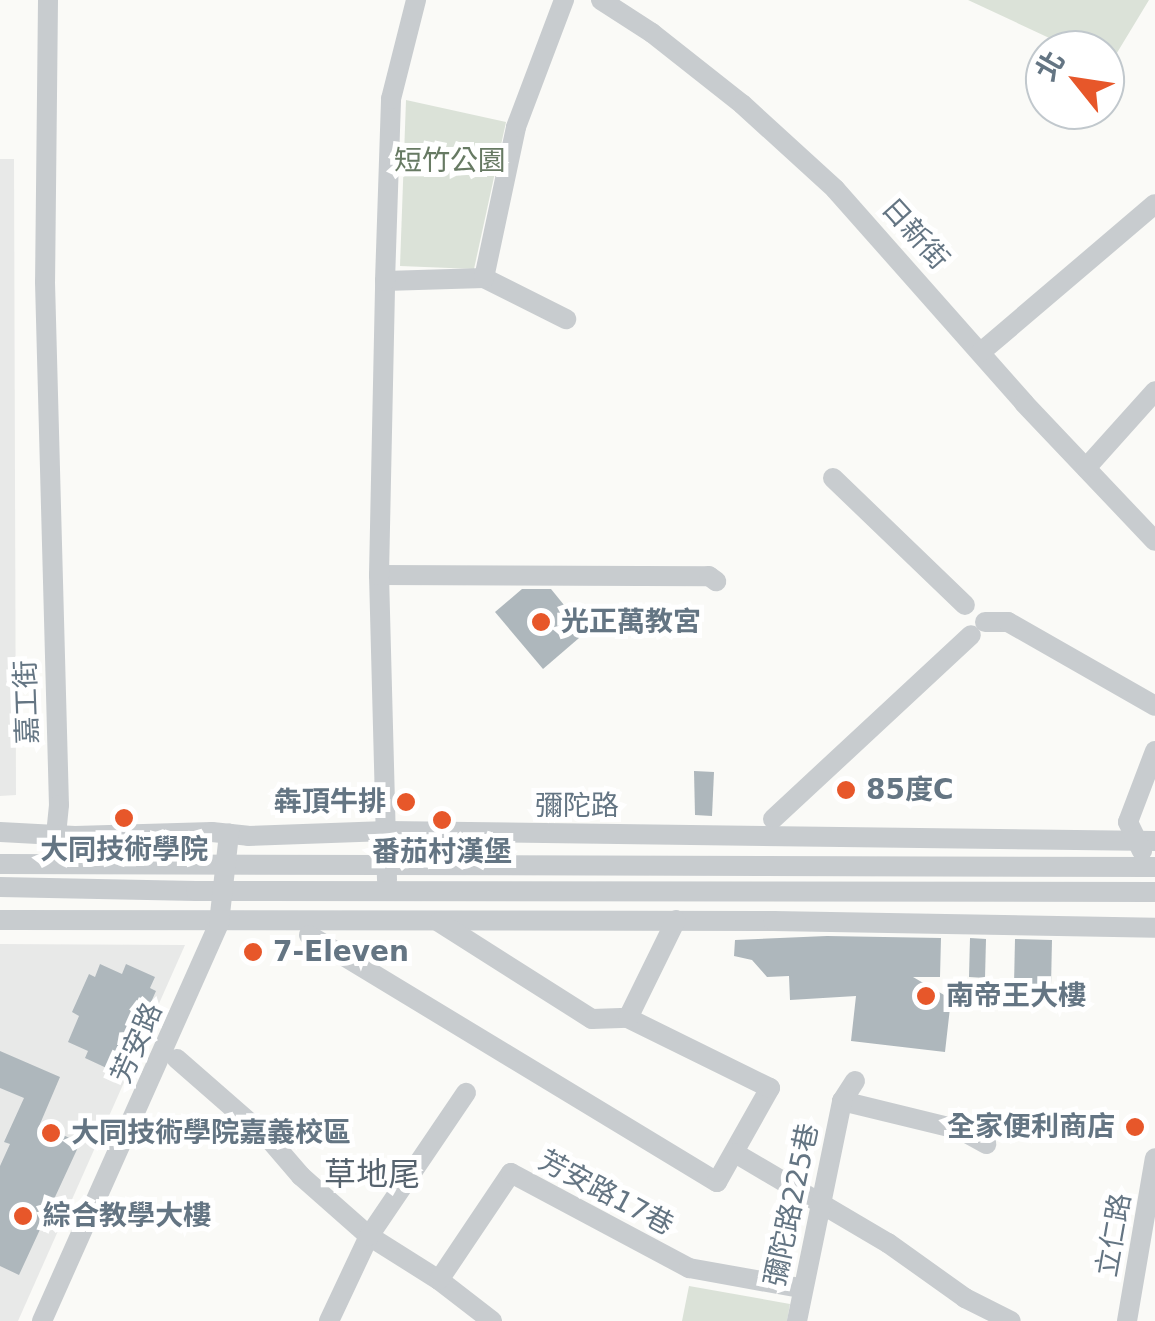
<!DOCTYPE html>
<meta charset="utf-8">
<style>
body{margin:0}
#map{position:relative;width:1155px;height:1321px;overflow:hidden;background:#fafaf7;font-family:"DejaVu Sans","Noto Sans TC",sans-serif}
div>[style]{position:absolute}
.built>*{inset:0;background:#e8e9e8}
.green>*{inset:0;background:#dbe2d8}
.building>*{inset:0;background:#aeb7bc}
.minor>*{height:20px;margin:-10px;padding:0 10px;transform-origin:10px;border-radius:10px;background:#c8cccf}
.dots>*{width:28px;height:28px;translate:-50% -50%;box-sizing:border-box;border:5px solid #fff;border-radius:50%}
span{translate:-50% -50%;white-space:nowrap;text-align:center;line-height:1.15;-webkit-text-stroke:10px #fff;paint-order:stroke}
.park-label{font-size:28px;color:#677a63}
.street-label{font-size:28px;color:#647583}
.poi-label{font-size:28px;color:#647583;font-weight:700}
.left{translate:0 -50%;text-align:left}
.right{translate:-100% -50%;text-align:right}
.quarter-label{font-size:32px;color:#56636e}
.north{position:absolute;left:1025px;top:30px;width:100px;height:100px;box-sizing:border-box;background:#fff;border:2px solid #c1c8cd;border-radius:50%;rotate:300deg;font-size:28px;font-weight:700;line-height:40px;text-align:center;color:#647583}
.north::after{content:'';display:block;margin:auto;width:35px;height:45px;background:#e7572a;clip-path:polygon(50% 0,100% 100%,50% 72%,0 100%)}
</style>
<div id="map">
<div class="built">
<div style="clip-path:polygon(0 159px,14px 159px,16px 795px,0 796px)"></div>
<div style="clip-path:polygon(0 944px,185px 945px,18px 1321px,0 1321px)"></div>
</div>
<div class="green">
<div style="clip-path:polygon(968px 0,1149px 0,1109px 66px,1105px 50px,1075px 50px)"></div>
<div style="clip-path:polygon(406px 100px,506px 122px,474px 269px,400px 266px)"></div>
<div style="clip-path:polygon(689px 1286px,790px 1304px,787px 1321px,682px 1321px)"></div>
</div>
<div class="building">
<div style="clip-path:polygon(522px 589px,551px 589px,586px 632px,543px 669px,495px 612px)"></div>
<div style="clip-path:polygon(694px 771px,714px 772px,712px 816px,695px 815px)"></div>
<div style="clip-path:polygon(827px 936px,941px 938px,940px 977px,913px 977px,951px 999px,945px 1052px,851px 1041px,856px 996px,790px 1000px,789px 976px,767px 977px,752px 960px,734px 956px,735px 940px)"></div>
<div style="clip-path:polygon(970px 938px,986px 939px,985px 978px,969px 977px)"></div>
<div style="clip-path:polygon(1015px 939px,1052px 940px,1051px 986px,1014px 985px)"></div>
<div style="clip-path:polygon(100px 964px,122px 974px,126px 964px,155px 977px,150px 988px,156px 991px,123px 1065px,117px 1062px,113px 1071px,85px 1058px,88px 1051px,68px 1042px,79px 1016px,72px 1012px,89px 974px,95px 977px)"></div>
<div style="clip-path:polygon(0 1051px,60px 1077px,40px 1124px,80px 1143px,19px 1275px,0 1266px,0 1166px,10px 1144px,4px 1142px,24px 1098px,0 1088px)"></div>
</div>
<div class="minor">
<div style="left:48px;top:0;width:282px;rotate:90.6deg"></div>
<div style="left:45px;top:282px;width:523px;rotate:88.47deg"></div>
<div style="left:59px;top:805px;width:40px;rotate:95.7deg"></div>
<div style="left:601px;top:0;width:61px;rotate:32.9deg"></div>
<div style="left:652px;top:33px;width:115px;rotate:38.3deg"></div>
<div style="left:742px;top:104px;width:126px;rotate:42.4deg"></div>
<div style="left:835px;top:189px;width:286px;rotate:48.5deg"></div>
<div style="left:1024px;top:403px;width:190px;rotate:46.5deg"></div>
<div style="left:484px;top:278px;width:92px;rotate:26.6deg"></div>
<div style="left:385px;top:281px;width:99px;rotate:-1.7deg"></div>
<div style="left:484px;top:278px;width:154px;rotate:-78deg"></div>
<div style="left:516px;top:127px;width:136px;rotate:-69.3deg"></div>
<div style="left:981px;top:352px;width:228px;rotate:-40.4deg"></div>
<div style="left:1086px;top:468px;width:103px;rotate:-48.1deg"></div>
<div style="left:833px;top:478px;width:183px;rotate:43.9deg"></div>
<div style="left:379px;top:575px;width:330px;rotate:0.2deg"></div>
<div style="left:709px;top:576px;width:9px;rotate:36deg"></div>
<div style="left:985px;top:622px;width:23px"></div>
<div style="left:1008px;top:622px;width:169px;rotate:29.7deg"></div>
<div style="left:773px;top:819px;width:270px;rotate:-42.9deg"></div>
<div style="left:0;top:832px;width:75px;rotate:3.1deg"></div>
<div style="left:75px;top:836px;width:137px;rotate:-1.7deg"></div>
<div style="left:212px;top:832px;width:36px;rotate:6deg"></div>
<div style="left:248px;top:836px;width:139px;rotate:-2.1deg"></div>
<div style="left:387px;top:831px;width:768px;rotate:0.75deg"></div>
<div style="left:1142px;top:851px;width:32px;rotate:-116deg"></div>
<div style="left:1128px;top:822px;width:76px;rotate:-69.2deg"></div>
<div style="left:0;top:864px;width:1155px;rotate:0.15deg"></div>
<div style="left:387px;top:880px;width:305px;rotate:-91.5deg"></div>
<div style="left:379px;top:575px;width:294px;rotate:-88.8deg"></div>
<div style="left:385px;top:281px;width:182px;rotate:-88.1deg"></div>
<div style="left:391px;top:99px;width:102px;rotate:-75.8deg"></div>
<div style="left:0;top:887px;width:196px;rotate:1.2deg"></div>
<div style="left:196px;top:891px;width:959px;rotate:0.06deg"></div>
<div style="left:0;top:920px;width:773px;rotate:0.07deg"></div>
<div style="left:773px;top:921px;width:382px;rotate:1deg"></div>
<div style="left:439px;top:922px;width:181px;rotate:32.4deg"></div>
<div style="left:592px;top:1019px;width:36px;rotate:-2deg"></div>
<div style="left:309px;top:935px;width:477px;rotate:31.2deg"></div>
<div style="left:717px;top:1182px;width:108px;rotate:-60.6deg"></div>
<div style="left:770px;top:1088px;width:158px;rotate:-153.8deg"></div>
<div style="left:628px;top:1018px;width:109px;rotate:-63.9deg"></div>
<div style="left:177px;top:1059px;width:123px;rotate:41.1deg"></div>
<div style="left:270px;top:1140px;width:48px;rotate:49.3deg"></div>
<div style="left:301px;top:1176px;width:91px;rotate:41.4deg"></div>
<div style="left:369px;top:1236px;width:83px;rotate:32.2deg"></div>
<div style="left:439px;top:1280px;width:67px;rotate:37.7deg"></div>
<div style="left:855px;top:1081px;width:24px;rotate:123deg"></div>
<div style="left:842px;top:1101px;width:122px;rotate:13.7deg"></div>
<div style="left:961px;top:1130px;width:29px;rotate:29deg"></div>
<div style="left:735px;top:1153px;width:178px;rotate:30.5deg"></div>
<div style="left:888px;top:1243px;width:95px;rotate:35.5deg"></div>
<div style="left:965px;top:1298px;width:51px;rotate:26.6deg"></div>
<div style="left:439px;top:1280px;width:129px;rotate:-56.1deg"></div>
<div style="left:511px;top:1173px;width:202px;rotate:28.1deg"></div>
<div style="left:689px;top:1268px;width:113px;rotate:10.2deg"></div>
<div style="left:42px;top:1321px;width:436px;rotate:-66deg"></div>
<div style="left:219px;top:923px;width:90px;rotate:-83.6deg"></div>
<div style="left:329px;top:1321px;width:94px;rotate:-64.8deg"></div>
<div style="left:369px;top:1236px;width:173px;rotate:-55.9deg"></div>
<div style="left:797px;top:1321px;width:225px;rotate:-78.4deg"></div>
<div style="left:1127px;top:1321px;width:165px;rotate:-80.3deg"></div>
</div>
<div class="dots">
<div style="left:541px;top:622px;background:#e7572a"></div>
<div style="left:846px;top:790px;background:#e7572a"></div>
<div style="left:406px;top:802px;background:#e7572a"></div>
<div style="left:124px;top:818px;background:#e7572a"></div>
<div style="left:442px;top:820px;background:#e7572a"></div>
<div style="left:253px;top:952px;background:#e7572a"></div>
<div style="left:926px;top:996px;background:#e7572a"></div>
<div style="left:1135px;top:1127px;background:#e7572a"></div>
<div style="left:51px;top:1133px;background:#e7572a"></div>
<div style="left:23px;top:1216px;background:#e7572a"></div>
</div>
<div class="park-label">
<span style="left:450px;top:161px">短竹公園</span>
</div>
<div class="street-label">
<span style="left:915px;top:234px;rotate:48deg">日新街</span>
<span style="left:27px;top:702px;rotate:-92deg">嘉工街</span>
<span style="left:577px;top:806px">彌陀路</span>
<span style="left:137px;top:1043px;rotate:-66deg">芳安路</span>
<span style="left:606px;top:1193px;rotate:28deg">芳安路17巷</span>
<span style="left:792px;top:1205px;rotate:-78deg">彌陀路225巷</span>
<span style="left:1114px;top:1235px;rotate:-80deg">立仁路</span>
</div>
<div class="poi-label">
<span class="left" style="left:561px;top:622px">光正萬教宮</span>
<span class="left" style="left:866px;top:790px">85度C</span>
<span class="right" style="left:386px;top:802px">犇頂牛排</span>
<span style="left:124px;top:850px">大同技術學院</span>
<span style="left:442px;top:852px">番茄村漢堡</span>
<span class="left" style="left:273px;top:952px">7-Eleven</span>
<span class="left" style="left:946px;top:996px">南帝王大樓</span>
<span class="right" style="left:1115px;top:1127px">全家便利商店</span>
<span class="left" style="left:71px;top:1133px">大同技術學院嘉義校區</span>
<span class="left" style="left:43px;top:1216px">綜合教學大樓</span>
</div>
<div class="quarter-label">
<span style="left:372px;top:1174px">草地尾</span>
</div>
<div class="north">北</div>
</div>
